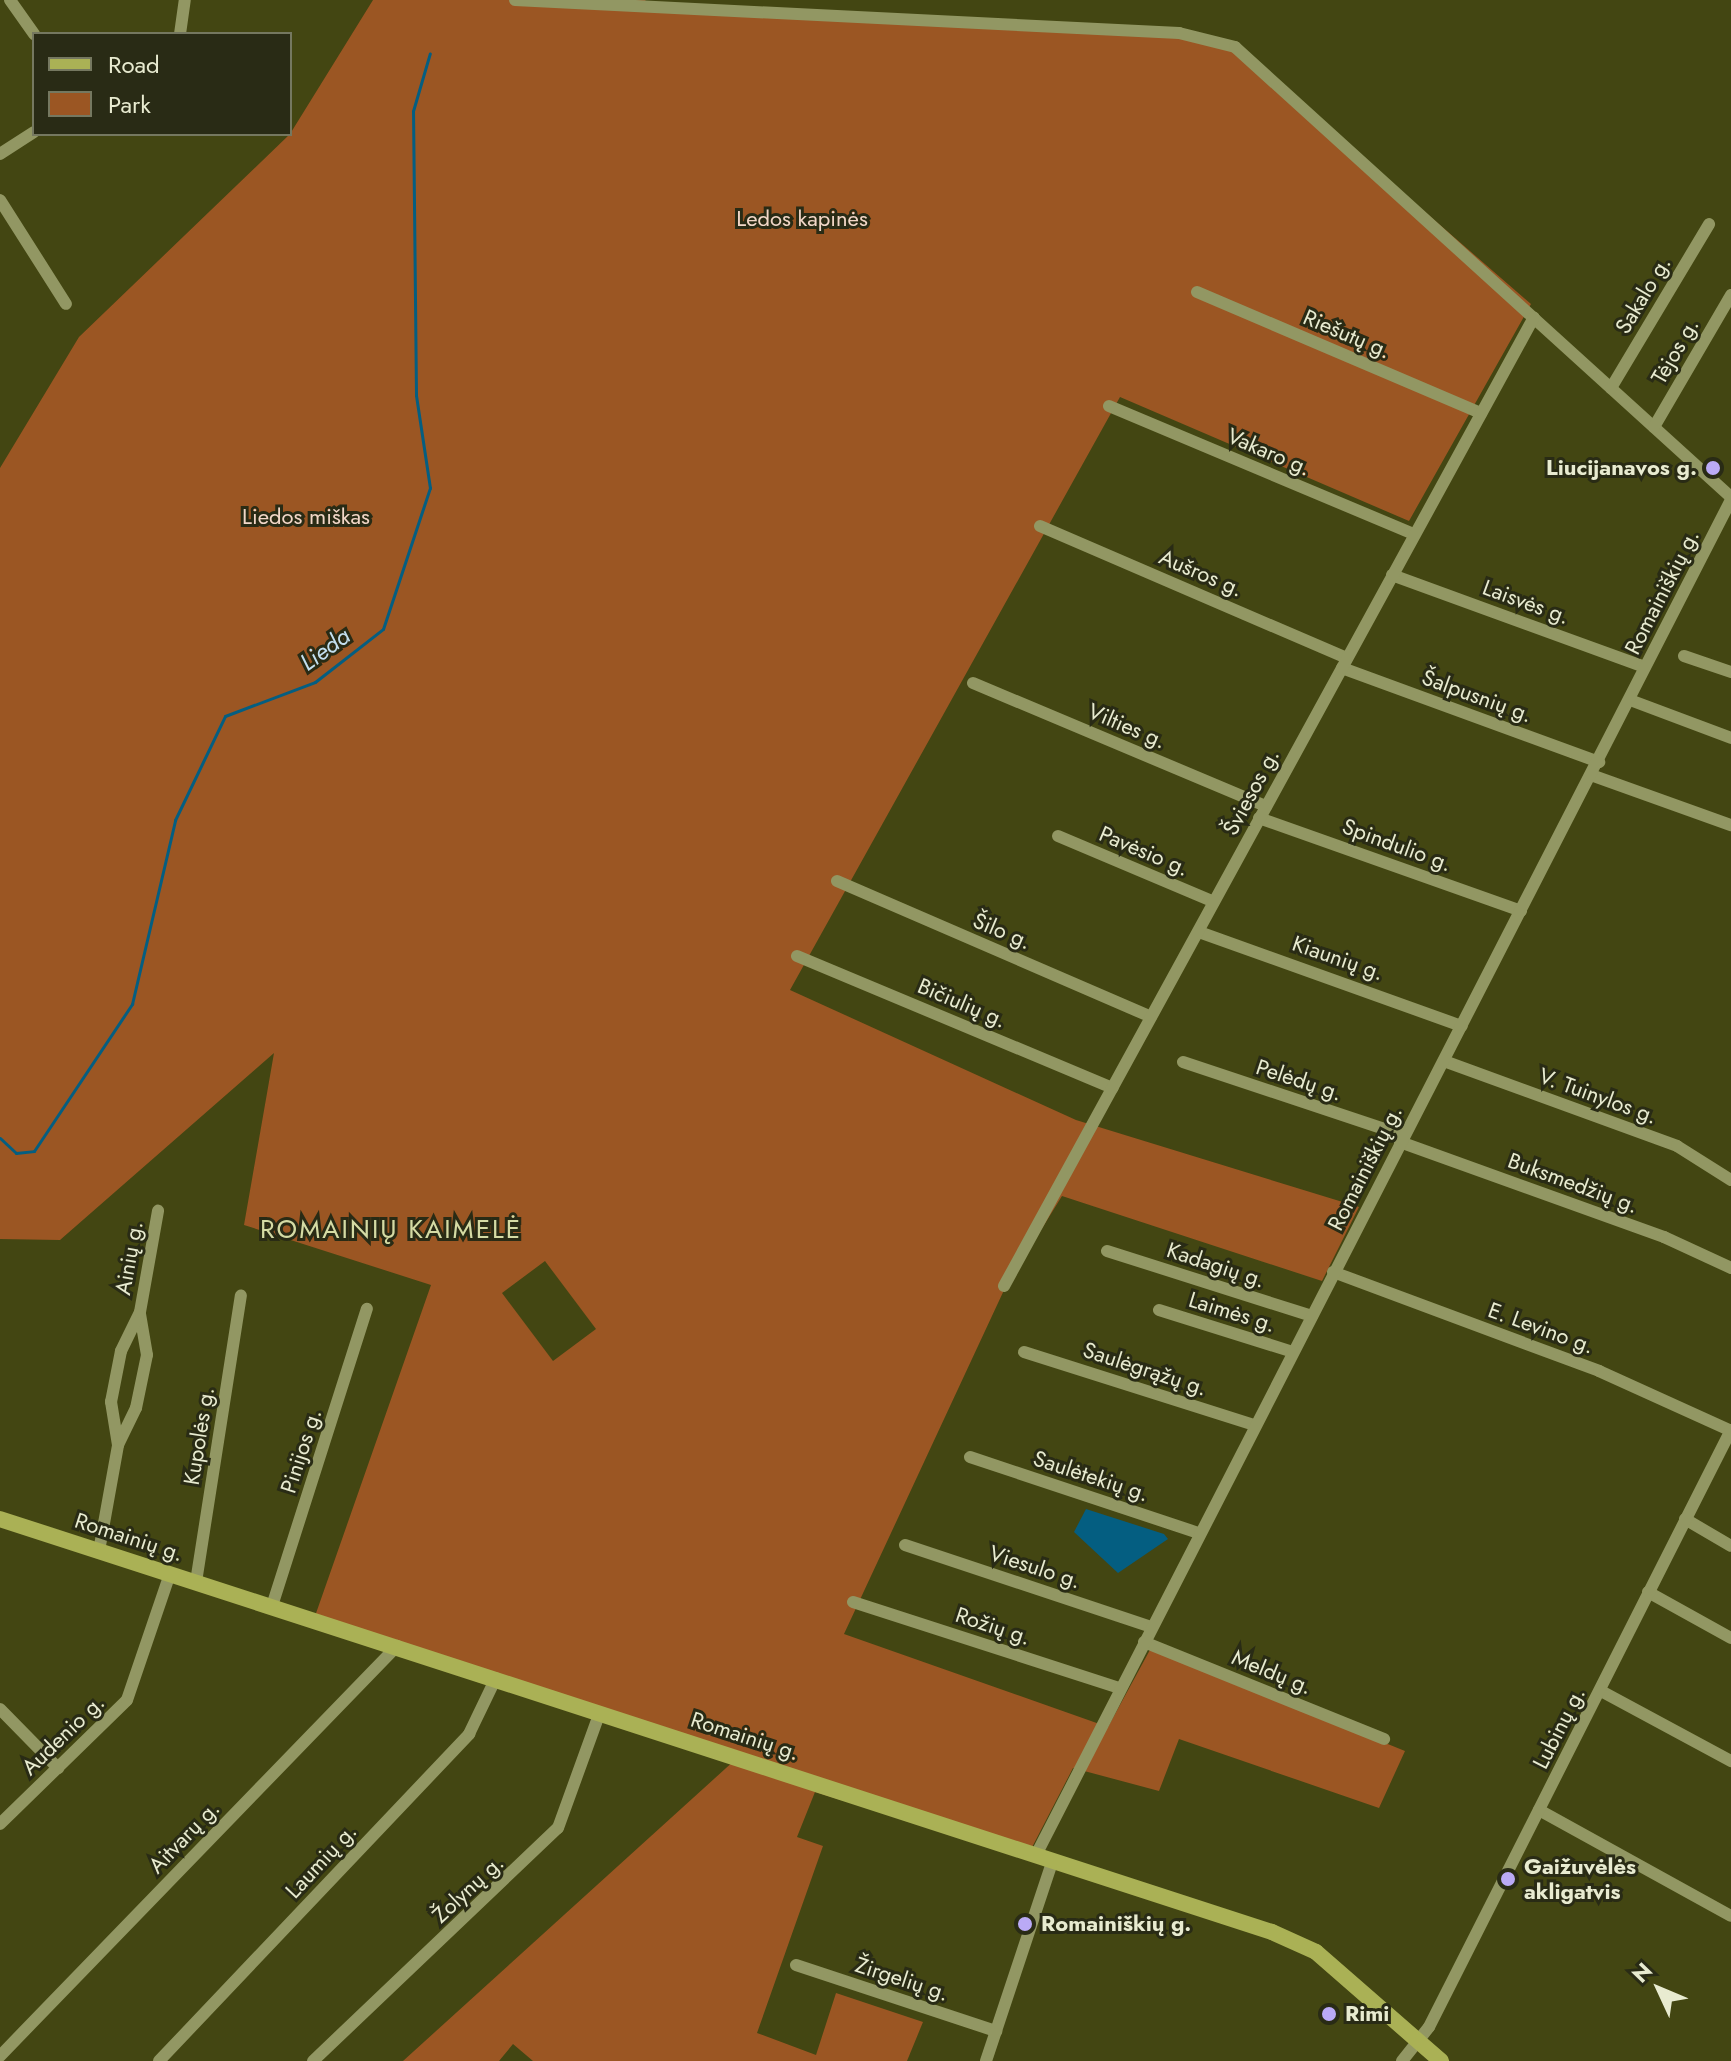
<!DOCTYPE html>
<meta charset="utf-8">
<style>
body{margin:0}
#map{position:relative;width:1731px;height:2061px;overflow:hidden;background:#434612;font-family:Jost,sans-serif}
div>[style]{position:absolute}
.green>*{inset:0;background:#9b5623}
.water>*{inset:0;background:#045e81}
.stream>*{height:3px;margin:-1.5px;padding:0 1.5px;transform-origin:1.5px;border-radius:1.5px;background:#045e81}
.minor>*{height:12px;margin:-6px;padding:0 6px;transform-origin:6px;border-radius:6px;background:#929763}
.major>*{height:16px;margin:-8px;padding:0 8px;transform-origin:8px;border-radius:8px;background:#aab155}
.dots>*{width:22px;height:22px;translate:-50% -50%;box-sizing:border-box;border:4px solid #292b15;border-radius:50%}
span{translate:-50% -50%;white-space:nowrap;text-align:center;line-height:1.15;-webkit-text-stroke:6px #292b15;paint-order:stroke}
.park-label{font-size:22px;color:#f2d7c7}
.street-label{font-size:22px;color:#e8ebd0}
.poi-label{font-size:22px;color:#e8ebd0;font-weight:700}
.right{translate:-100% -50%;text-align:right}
.left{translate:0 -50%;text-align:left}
.water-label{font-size:24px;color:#c3dfef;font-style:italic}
.quarter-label{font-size:26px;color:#d5dba4;letter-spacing:2px}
.legend{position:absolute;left:32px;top:32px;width:260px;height:104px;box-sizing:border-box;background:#292b15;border:2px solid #757860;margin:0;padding:10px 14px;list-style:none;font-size:24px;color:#e8ebd0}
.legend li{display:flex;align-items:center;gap:16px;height:40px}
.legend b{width:40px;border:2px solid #757860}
.north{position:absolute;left:1619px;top:1949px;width:80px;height:80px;-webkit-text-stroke:6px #292b15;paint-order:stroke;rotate:314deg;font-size:22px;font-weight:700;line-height:32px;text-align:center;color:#e8ebd0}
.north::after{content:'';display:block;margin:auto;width:28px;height:36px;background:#e8ebd0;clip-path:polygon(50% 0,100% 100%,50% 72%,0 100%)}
</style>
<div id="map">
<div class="green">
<div style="clip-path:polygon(evenodd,373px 0,645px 0,651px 7px,1179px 33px,1235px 47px,1531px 304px,1409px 521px,1120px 397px,790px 990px,1076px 1120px,1359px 1207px,1322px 1281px,1062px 1196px,1005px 1288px,844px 1634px,1108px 1727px,1151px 1648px,1405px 1751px,1379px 1808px,1179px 1739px,1159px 1791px,1073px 1768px,1027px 1857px,815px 1792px,797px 1837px,823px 1846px,757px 2033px,816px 2055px,836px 1993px,923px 2022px,907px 2061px,533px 2061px,513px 2044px,499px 2061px,403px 2061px,736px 1759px,314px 1619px,431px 1285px,244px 1225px,274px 1053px,60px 1240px,0 1239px,0 468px,79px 337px,290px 134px,373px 0,545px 1261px,596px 1329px,553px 1361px,502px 1293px,545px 1261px)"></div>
</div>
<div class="water">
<div style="clip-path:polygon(1086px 1509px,1164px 1534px,1168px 1539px,1118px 1573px,1074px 1532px)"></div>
</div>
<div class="stream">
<div style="left:0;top:1138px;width:22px;rotate:43deg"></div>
<div style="left:16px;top:1153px;width:18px;rotate:-6deg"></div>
<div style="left:34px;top:1151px;width:177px;rotate:-56.3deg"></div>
<div style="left:132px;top:1004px;width:189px;rotate:-76.8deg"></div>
<div style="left:175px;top:820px;width:115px;rotate:-64.3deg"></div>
<div style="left:225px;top:716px;width:96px;rotate:-20.7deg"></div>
<div style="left:315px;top:682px;width:86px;rotate:-37.9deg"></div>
<div style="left:383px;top:629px;width:149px;rotate:-71.6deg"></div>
<div style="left:430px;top:488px;width:94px;rotate:-98.6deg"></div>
<div style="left:416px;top:395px;width:284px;rotate:-90.6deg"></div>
<div style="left:413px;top:111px;width:60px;rotate:-73.7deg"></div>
</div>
<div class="minor">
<div style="left:10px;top:0;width:42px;rotate:54.8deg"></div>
<div style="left:515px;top:0;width:665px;rotate:2.85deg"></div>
<div style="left:1179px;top:33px;width:58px;rotate:14deg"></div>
<div style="left:1235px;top:47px;width:670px;rotate:42.22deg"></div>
<div style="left:180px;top:34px;width:34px;rotate:-82deg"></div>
<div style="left:0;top:154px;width:40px;rotate:-32.9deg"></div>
<div style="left:0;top:200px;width:123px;rotate:57.6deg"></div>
<div style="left:1197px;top:292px;width:309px;rotate:23.1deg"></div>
<div style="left:1611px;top:388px;width:191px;rotate:-59.1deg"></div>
<div style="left:1109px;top:406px;width:331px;rotate:22.8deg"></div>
<div style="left:1654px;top:427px;width:153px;rotate:-59.7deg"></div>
<div style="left:1040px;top:526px;width:334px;rotate:23.3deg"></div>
<div style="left:1392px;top:575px;width:269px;rotate:20deg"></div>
<div style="left:1684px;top:656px;width:50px;rotate:18.8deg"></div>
<div style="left:1342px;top:668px;width:274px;rotate:20.1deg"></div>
<div style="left:973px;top:683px;width:318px;rotate:22.8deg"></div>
<div style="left:1630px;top:700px;width:108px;rotate:20.6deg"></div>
<div style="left:1591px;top:775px;width:149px;rotate:19.7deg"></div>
<div style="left:1259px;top:818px;width:278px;rotate:19.5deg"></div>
<div style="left:1058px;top:836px;width:169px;rotate:22.9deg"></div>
<div style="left:837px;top:881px;width:342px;rotate:23.4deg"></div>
<div style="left:1199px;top:932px;width:279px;rotate:19.7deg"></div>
<div style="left:797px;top:956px;width:342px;rotate:22.7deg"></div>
<div style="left:1444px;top:1061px;width:248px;rotate:20deg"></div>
<div style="left:1677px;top:1146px;width:64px;rotate:32.2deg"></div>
<div style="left:1183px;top:1062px;width:232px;rotate:18.4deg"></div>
<div style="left:1400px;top:1142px;width:281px;rotate:19.8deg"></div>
<div style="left:1664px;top:1237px;width:74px;rotate:24.8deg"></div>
<div style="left:1107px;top:1251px;width:215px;rotate:17.6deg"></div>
<div style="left:1333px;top:1272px;width:284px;rotate:20.4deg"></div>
<div style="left:1599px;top:1371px;width:145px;rotate:24.4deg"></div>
<div style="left:1004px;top:1286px;width:1104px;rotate:-61.32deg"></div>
<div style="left:1159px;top:1310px;width:140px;rotate:17.4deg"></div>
<div style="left:1024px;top:1352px;width:241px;rotate:17.6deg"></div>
<div style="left:118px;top:1445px;width:41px;rotate:-64.1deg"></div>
<div style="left:136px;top:1408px;width:54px;rotate:-78.3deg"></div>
<div style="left:147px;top:1355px;width:42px;rotate:-99.7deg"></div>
<div style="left:970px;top:1457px;width:241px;rotate:18.4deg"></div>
<div style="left:1685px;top:1519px;width:53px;rotate:30.4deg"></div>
<div style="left:905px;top:1545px;width:260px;rotate:18.4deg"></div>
<div style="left:99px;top:1551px;width:108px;rotate:-79.8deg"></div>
<div style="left:118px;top:1445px;width:44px;rotate:-99.2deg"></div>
<div style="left:111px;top:1402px;width:52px;rotate:-78.9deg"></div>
<div style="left:121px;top:1351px;width:43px;rotate:-64deg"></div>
<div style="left:140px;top:1312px;width:103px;rotate:-79.9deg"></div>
<div style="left:196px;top:1582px;width:290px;rotate:-81.1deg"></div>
<div style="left:1648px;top:1592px;width:95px;rotate:29deg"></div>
<div style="left:853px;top:1602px;width:281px;rotate:17.9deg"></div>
<div style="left:272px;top:1606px;width:312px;rotate:-72.3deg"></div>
<div style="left:1144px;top:1642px;width:259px;rotate:22deg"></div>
<div style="left:1601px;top:1691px;width:148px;rotate:28.3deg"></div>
<div style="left:0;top:1709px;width:83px;rotate:45.5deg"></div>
<div style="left:1539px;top:1810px;width:219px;rotate:28.9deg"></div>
<div style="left:0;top:1824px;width:177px;rotate:-44.3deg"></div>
<div style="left:127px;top:1700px;width:133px;rotate:-71.2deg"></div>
<div style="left:1036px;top:1855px;width:1523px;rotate:-62.85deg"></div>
<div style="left:796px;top:1965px;width:211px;rotate:18.3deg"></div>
<div style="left:0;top:2056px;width:571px;rotate:-45.92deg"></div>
<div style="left:159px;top:2061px;width:451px;rotate:-46.5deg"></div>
<div style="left:469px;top:1734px;width:62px;rotate:-64.3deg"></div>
<div style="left:313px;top:2061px;width:338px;rotate:-43.6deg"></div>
<div style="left:558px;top:1828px;width:123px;rotate:-70.1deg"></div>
<div style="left:986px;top:2061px;width:212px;rotate:-71.6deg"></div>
<div style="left:1402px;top:2061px;width:43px;rotate:-51.5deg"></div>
<div style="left:1429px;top:2027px;width:669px;rotate:-63.17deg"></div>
</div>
<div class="major">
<div style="left:0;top:1519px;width:1337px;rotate:17.99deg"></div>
<div style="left:1272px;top:1932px;width:48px;rotate:24.4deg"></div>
<div style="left:1316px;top:1952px;width:166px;rotate:41.1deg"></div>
</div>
<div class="dots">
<div style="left:1713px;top:468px;background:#baaaf6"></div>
<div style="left:1508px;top:1879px;background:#baaaf6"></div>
<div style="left:1025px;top:1924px;background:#baaaf6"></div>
<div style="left:1329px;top:2014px;background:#baaaf6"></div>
</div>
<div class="park-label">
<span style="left:802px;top:219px">Ledos kapinės</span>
<span style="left:306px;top:517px">Liedos miškas</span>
</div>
<div class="street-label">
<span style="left:1643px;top:295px;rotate:-59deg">Sakalo g.</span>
<span style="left:1347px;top:334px;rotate:23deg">Riešutų g.</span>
<span style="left:1675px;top:351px;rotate:-60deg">Tėjos g.</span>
<span style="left:1269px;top:452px;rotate:23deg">Vakaro g.</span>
<span style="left:1201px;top:573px;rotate:23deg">Aušros g.</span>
<span style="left:1662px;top:592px;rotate:-63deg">Romainiškių g.</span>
<span style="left:1526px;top:602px;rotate:20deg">Laisvės g.</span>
<span style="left:1477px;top:696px;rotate:20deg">Šalpusnių g.</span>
<span style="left:1127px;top:726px;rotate:23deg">Vilties g.</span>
<span style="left:1251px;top:792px;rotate:-62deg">Šviesos g.</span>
<span style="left:1397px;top:845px;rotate:20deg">Spindulio g.</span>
<span style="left:1144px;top:851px;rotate:23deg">Pavėsio g.</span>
<span style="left:1002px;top:931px;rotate:23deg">Šilo g.</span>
<span style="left:1338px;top:958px;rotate:19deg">Kiaunių g.</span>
<span style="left:962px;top:1003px;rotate:23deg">Bičiulių g.</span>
<span style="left:1299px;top:1080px;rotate:18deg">Pelėdų g.</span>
<span style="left:1598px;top:1096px;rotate:20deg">V. Tuinylos g.</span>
<span style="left:1365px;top:1168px;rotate:-63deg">Romainiškių g.</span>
<span style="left:1573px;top:1183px;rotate:20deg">Buksmedžių g.</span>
<span style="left:129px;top:1258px;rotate:-80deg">Ainių g.</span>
<span style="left:1216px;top:1265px;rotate:18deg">Kadagių g.</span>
<span style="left:1232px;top:1312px;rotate:17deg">Laimės g.</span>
<span style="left:1541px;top:1328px;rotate:20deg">E. Levino g.</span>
<span style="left:1145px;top:1369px;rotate:18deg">Saulėgrąžų g.</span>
<span style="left:199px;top:1436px;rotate:-81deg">Kupolės g.</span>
<span style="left:301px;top:1451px;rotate:-72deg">Pinijos g.</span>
<span style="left:1091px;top:1476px;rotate:18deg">Saulėtekių g.</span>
<span style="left:129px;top:1537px;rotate:18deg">Romainių g.</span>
<span style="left:1035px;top:1567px;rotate:18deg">Viesulo g.</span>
<span style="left:993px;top:1626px;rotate:18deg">Rožių g.</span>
<span style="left:1272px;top:1672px;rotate:22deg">Meldų g.</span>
<span style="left:1559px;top:1728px;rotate:-63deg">Lubinų g.</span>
<span style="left:63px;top:1735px;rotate:-44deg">Audenio g.</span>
<span style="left:745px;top:1736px;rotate:18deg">Romainių g.</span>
<span style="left:184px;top:1837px;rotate:-46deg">Aitvarų g.</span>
<span style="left:321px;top:1861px;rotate:-47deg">Laumių g.</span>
<span style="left:468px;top:1889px;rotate:-43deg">Žolynų g.</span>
<span style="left:902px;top:1979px;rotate:18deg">Žirgelių g.</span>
</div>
<div class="poi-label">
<span class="right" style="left:1697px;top:468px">Liucijanavos g.</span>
<span class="left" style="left:1524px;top:1879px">Gaižuvėlės<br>akligatvis</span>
<span class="left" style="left:1041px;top:1924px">Romainiškių g.</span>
<span class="left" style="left:1345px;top:2014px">Rimi</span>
</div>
<div class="water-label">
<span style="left:325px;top:649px;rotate:-36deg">Lieda</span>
</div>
<div class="quarter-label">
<span style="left:391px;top:1230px">ROMAINIŲ KAIMELĖ</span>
</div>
<ul class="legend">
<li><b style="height:10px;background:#aab155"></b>Road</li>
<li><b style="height:22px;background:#9b5623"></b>Park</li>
</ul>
<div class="north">N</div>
</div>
